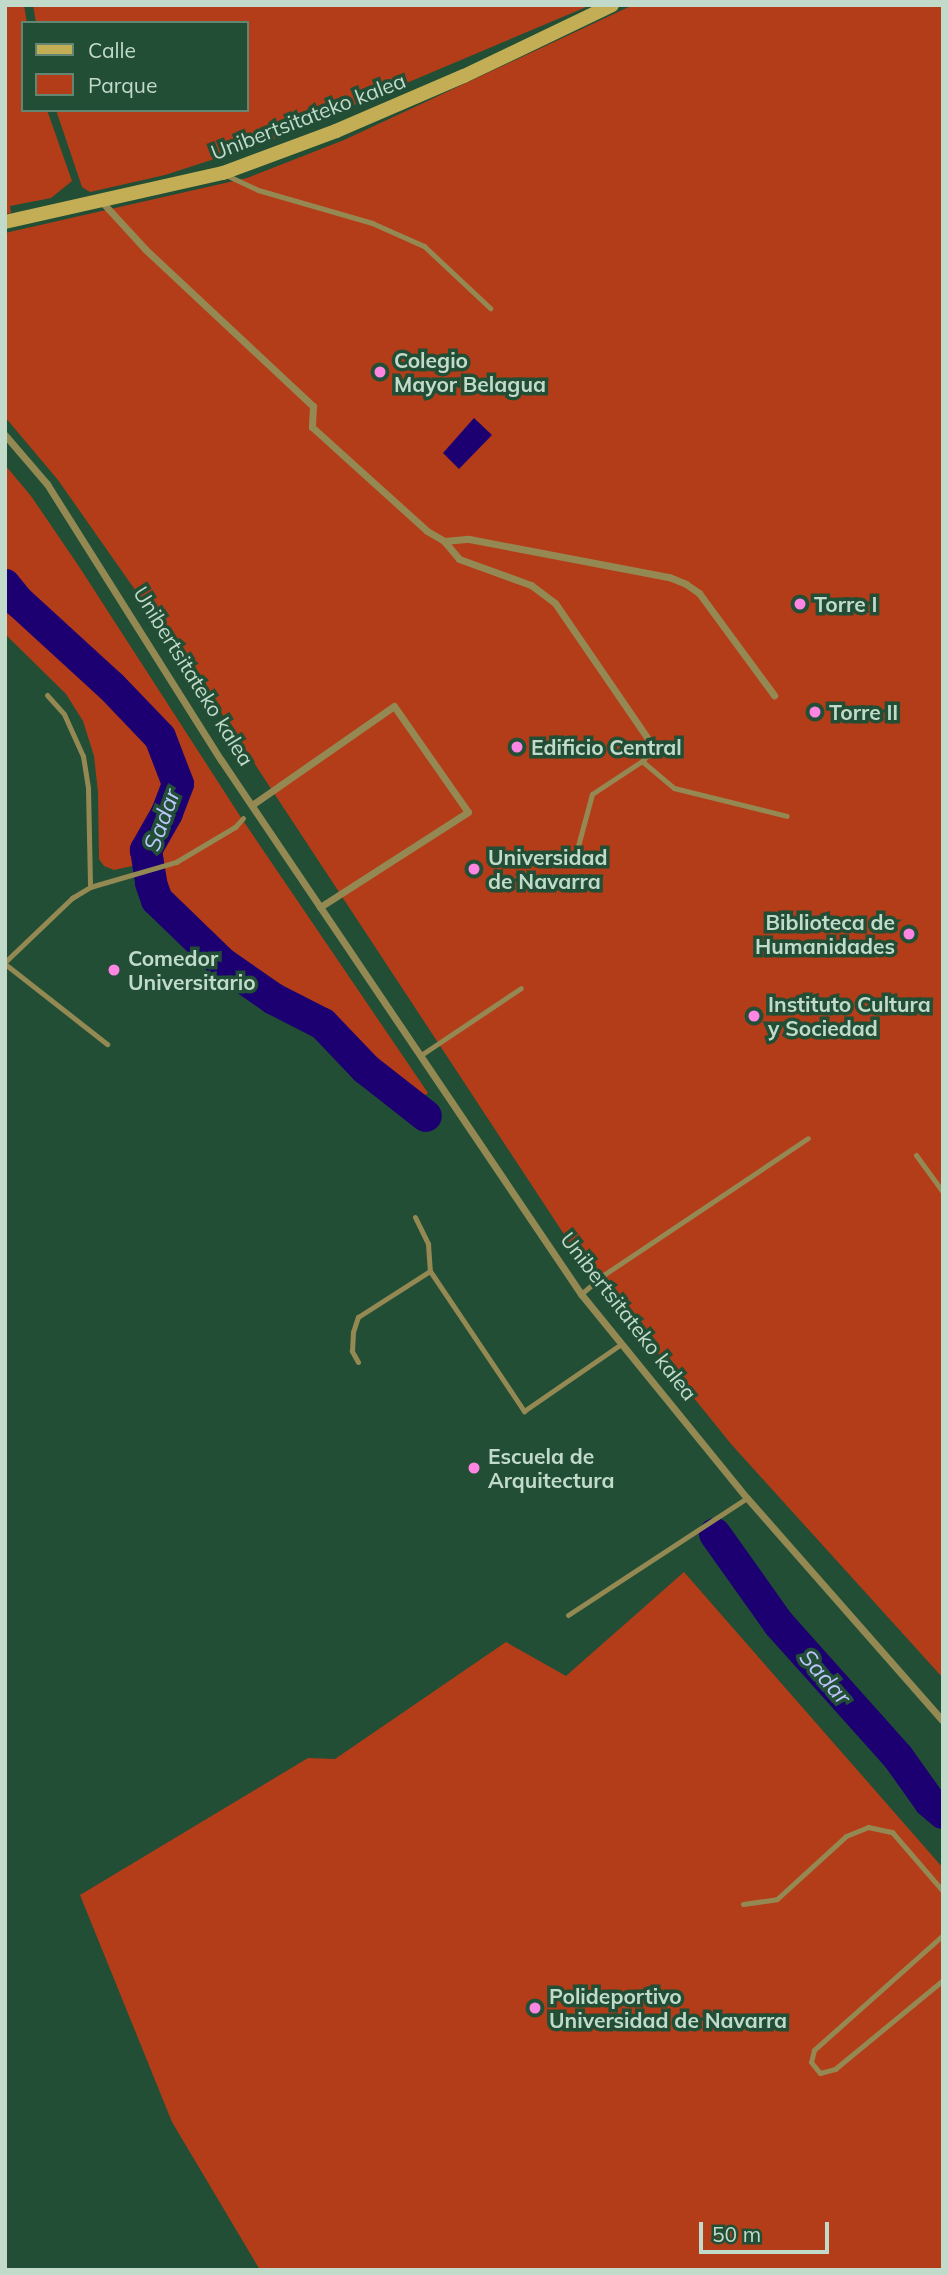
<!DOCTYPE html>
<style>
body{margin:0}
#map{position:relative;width:948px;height:2275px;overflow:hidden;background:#224e35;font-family:Mulish,sans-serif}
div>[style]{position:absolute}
.green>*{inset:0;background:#b33d19}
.water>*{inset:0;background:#1c0072}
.river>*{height:32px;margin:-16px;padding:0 16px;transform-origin:16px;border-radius:16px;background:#1c0072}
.lane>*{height:5px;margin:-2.5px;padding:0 2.5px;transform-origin:2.5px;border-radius:2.5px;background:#958953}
.street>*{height:7px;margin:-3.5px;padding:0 3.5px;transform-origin:3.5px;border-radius:3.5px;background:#958953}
.secondary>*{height:14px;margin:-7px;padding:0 7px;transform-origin:7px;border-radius:7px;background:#c3ae55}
.dots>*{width:19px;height:19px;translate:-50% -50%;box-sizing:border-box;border:4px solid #224e35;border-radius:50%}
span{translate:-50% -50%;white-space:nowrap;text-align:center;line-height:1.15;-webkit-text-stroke:7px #224e35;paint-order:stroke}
.street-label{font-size:21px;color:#c2daca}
.poi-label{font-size:21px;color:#c2daca;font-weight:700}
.left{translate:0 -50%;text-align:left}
.right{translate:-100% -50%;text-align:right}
.water-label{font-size:23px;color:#bbc5fc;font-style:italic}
.frame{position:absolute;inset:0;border:7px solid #c2daca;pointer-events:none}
.legend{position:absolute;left:21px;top:21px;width:228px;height:91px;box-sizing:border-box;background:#224e35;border:2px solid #628671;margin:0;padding:9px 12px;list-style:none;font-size:21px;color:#c2daca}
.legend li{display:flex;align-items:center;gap:14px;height:35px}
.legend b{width:35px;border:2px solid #628671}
.scale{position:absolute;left:699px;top:2222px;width:130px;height:32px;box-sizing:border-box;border:4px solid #c2daca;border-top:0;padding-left:9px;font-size:21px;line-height:24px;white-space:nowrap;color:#c2daca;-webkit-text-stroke:5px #224e35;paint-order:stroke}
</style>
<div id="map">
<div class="green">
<div style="clip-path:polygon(5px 5px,24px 5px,27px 23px,23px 23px,23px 110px,47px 110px,72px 181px,51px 198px,10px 206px,11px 213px,5px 214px)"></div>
<div style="clip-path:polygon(33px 5px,591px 5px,267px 142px,165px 175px,90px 192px,82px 187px,56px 110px,247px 110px,247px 23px,36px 23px)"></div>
<div style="clip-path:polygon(633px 5px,943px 5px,943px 1678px,731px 1444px,573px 1248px,220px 711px,58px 480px,5px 417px,5px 233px,247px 178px,344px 140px)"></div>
<div style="clip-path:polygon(5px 465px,31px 496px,78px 565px,242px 819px,428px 1093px,415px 1102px,391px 1080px,345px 1025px,323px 1010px,281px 991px,237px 962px,165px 892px,132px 866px,114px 870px,104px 866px,99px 859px,98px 792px,94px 756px,83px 721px,66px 694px,5px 634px)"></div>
<div style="clip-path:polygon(684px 1572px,943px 1868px,943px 2270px,260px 2270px,172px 2122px,80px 1895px,308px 1758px,335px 1759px,506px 1642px,566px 1676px)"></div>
</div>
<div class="water">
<div style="clip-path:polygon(474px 418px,492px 435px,459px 469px,443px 453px)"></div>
</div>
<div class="river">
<div style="left:5px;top:585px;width:21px;rotate:51deg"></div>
<div style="left:18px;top:601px;width:127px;rotate:42.5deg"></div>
<div style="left:112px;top:687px;width:69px;rotate:46.2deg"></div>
<div style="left:160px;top:737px;width:50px;rotate:69deg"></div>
<div style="left:178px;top:784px;width:31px;rotate:111deg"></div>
<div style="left:167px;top:813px;width:43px;rotate:119.6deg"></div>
<div style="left:146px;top:850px;width:33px;rotate:81deg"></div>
<div style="left:151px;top:883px;width:18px;rotate:71deg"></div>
<div style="left:157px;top:900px;width:91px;rotate:44.1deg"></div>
<div style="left:222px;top:963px;width:63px;rotate:34.7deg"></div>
<div style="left:274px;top:999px;width:55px;rotate:27deg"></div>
<div style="left:323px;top:1024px;width:62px;rotate:46.3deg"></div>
<div style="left:366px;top:1069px;width:76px;rotate:38.1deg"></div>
<div style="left:715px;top:1534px;width:110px;rotate:54.6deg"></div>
<div style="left:779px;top:1624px;width:178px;rotate:48.2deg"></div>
<div style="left:898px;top:1757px;width:55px;rotate:54.6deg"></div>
<div style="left:930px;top:1802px;width:17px;rotate:40deg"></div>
</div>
<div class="lane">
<div style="left:226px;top:175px;width:35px;rotate:25deg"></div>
<div style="left:258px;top:190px;width:119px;rotate:16.1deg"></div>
<div style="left:372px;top:223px;width:57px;rotate:23.9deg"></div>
<div style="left:424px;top:246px;width:91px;rotate:43.2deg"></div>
<div style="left:47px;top:695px;width:25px;rotate:48deg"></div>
<div style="left:64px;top:714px;width:46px;rotate:65.7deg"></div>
<div style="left:83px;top:756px;width:32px;rotate:81deg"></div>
<div style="left:88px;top:788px;width:99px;rotate:88.8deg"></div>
<div style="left:642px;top:761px;width:42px;rotate:40.2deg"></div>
<div style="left:674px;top:788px;width:116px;rotate:13.9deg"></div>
<div style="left:575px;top:857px;width:65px;rotate:-74.9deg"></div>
<div style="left:592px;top:794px;width:60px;rotate:-33.4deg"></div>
<div style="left:642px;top:761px;width:11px;rotate:-45deg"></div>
<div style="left:650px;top:753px;width:11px;rotate:-90deg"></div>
<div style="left:5px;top:962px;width:93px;rotate:-43.7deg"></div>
<div style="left:72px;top:898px;width:21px;rotate:-31deg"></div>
<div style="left:90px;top:887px;width:90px;rotate:-16.2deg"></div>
<div style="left:176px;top:862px;width:69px;rotate:-30.7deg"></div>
<div style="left:235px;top:827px;width:12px;rotate:-48deg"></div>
<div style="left:5px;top:964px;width:130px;rotate:38.1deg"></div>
<div style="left:421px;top:1055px;width:120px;rotate:-33.8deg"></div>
<div style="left:916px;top:1155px;width:46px;rotate:53.9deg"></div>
<div style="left:415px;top:1217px;width:30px;rotate:64deg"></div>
<div style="left:428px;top:1244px;width:27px;rotate:86deg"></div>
<div style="left:430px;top:1271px;width:169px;rotate:56.1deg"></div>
<div style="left:524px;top:1411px;width:118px;rotate:-34.6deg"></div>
<div style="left:581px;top:1294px;width:31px;rotate:-40deg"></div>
<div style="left:605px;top:1274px;width:244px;rotate:-33.8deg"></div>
<div style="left:358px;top:1362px;width:13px;rotate:-119deg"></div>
<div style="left:352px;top:1351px;width:19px;rotate:-87deg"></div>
<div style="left:353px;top:1332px;width:16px;rotate:-72deg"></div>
<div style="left:358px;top:1317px;width:85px;rotate:-32.6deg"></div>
<div style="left:568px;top:1615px;width:214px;rotate:-33.2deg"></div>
<div style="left:743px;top:1904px;width:34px;rotate:-8deg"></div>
<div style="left:777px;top:1899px;width:93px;rotate:-42.4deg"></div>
<div style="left:846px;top:1836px;width:24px;rotate:-22deg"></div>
<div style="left:868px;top:1827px;width:25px;rotate:12deg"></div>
<div style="left:892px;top:1832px;width:78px;rotate:49.2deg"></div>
<div style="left:943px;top:1935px;width:173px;rotate:138.3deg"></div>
<div style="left:814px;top:2050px;width:12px;rotate:104deg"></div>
<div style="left:811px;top:2062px;width:14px;rotate:51deg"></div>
<div style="left:820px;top:2073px;width:16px;rotate:-15deg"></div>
<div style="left:835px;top:2069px;width:140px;rotate:-39.5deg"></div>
</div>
<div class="street">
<div style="left:102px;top:202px;width:64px;rotate:47.5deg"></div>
<div style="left:145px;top:249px;width:230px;rotate:43.1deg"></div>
<div style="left:313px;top:406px;width:21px;rotate:93deg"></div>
<div style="left:312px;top:427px;width:155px;rotate:42.1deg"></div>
<div style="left:427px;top:531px;width:20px;rotate:30deg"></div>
<div style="left:444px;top:541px;width:25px;rotate:-5deg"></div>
<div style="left:469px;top:539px;width:204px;rotate:10.8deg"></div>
<div style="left:669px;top:577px;width:18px;rotate:22deg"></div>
<div style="left:686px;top:584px;width:16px;rotate:35deg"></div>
<div style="left:699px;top:593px;width:127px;rotate:53.7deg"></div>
<div style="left:5px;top:435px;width:65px;rotate:49.4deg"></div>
<div style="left:47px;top:484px;width:326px;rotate:57.8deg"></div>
<div style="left:221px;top:760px;width:644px;rotate:56.01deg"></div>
<div style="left:581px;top:1294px;width:263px;rotate:50.9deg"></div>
<div style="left:747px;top:1498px;width:297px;rotate:48.7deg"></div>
<div style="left:444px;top:541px;width:23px;rotate:50deg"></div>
<div style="left:459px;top:559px;width:77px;rotate:19.9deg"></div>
<div style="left:531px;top:585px;width:30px;rotate:37deg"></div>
<div style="left:555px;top:603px;width:168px;rotate:55.6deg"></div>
<div style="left:252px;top:805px;width:173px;rotate:-34.9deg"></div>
<div style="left:394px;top:706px;width:129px;rotate:55.1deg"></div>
<div style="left:468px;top:812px;width:176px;rotate:147.3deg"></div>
</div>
<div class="secondary">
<div style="left:5px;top:222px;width:223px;rotate:-12.7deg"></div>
<div style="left:223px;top:173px;width:121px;rotate:-20.4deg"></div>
<div style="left:336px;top:131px;width:139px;rotate:-23.3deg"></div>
<div style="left:464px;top:76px;width:164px;rotate:-25.6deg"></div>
</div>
<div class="dots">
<div style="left:380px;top:372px;background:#fd86e2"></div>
<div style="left:800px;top:604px;background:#fd86e2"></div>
<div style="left:815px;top:712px;background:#fd86e2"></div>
<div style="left:517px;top:747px;background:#fd86e2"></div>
<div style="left:474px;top:869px;background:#fd86e2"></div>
<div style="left:909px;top:934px;background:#fd86e2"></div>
<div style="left:114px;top:970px;background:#fd86e2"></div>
<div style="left:754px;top:1016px;background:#fd86e2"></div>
<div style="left:474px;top:1468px;background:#fd86e2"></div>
<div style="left:535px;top:2008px;background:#fd86e2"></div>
</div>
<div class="street-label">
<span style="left:308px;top:116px;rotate:-21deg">Unibertsitateko kalea</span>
<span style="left:194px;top:676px;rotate:58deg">Unibertsitateko kalea</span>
<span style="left:629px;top:1316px;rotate:52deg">Unibertsitateko kalea</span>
</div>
<div class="poi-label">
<span class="left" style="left:394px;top:372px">Colegio<br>Mayor Belagua</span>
<span class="left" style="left:814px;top:604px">Torre I</span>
<span class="left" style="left:829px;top:712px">Torre II</span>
<span class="left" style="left:531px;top:747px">Edificio Central</span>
<span class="left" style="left:488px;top:869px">Universidad<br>de Navarra</span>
<span class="right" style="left:895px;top:934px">Biblioteca de<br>Humanidades</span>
<span class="left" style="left:128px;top:970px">Comedor<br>Universitario</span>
<span class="left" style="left:768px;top:1016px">Instituto Cultura<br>y Sociedad</span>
<span class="left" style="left:488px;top:1468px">Escuela de<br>Arquitectura</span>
<span class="left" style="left:549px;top:2008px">Polideportivo<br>Universidad de Navarra</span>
</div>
<div class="water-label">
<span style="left:162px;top:820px;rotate:-70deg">Sadar</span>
<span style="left:825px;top:1677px;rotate:49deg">Sadar</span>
</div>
<div class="frame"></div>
<ul class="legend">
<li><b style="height:9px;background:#c3ae55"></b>Calle</li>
<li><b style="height:19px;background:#b33d19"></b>Parque</li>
</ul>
<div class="scale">50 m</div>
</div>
